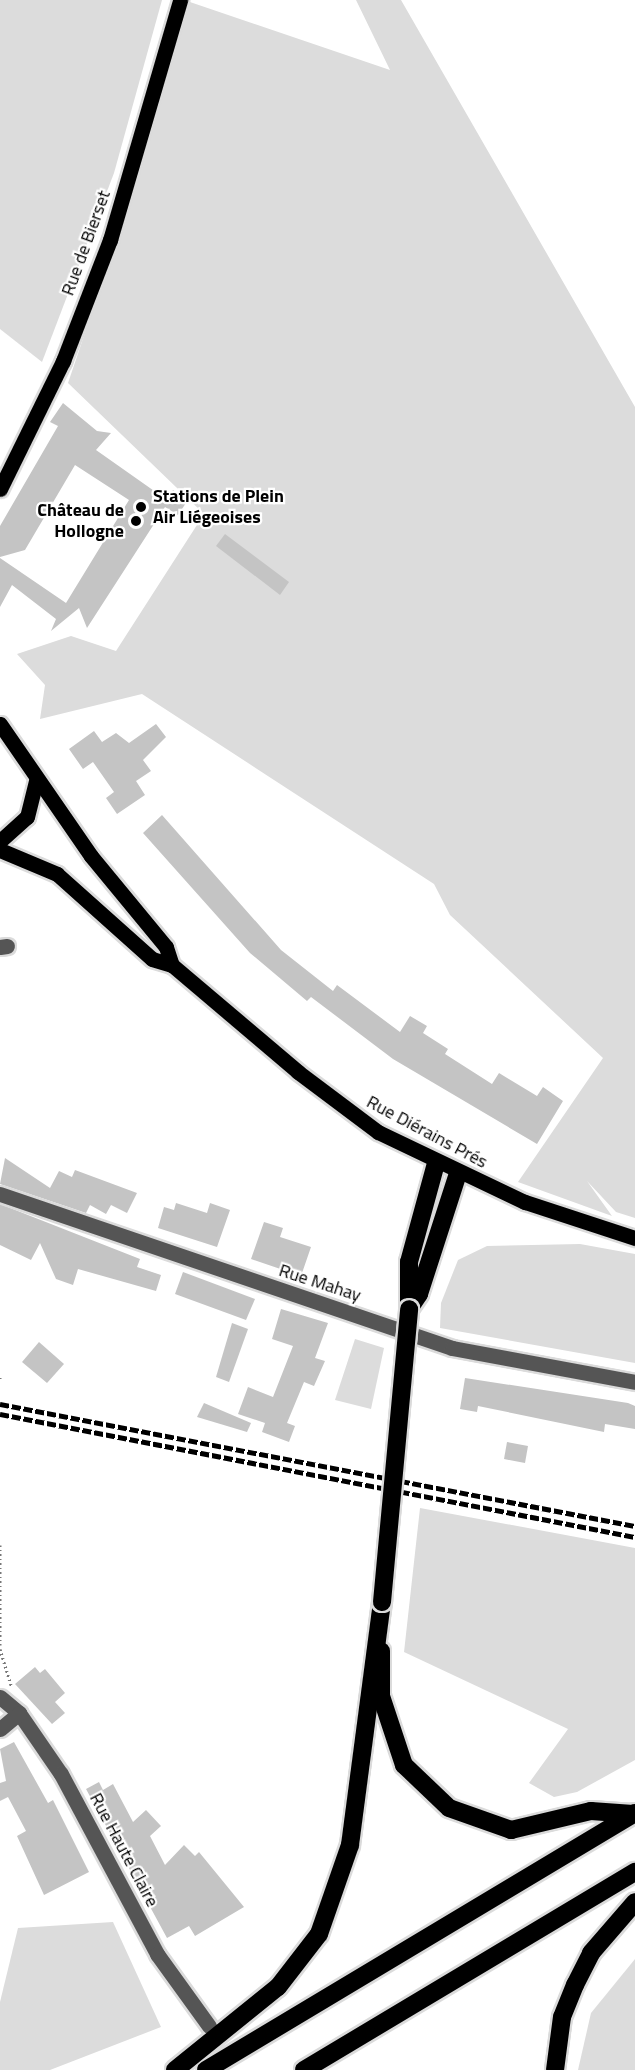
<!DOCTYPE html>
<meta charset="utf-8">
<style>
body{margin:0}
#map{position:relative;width:635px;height:2070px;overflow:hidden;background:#fff;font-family:"Titillium Web",sans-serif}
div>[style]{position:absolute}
.green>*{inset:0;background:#dcdcdc}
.building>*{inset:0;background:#c4c4c4}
.path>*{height:3px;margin-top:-1.5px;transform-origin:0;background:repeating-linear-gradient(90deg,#777 0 1.5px,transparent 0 4.5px)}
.roads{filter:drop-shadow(2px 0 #dbdbdb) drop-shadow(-2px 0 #dbdbdb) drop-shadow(0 2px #dbdbdb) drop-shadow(0 -2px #dbdbdb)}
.minor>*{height:15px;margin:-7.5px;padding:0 7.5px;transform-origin:7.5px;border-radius:7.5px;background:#555}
.major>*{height:15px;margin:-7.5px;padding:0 7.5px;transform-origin:7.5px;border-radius:7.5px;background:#000}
.highway>*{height:18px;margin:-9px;padding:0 9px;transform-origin:9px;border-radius:9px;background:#000}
.rail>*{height:4.5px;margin-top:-2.25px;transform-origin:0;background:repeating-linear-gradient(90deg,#000 0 9px,transparent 0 12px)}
.bridges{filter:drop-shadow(2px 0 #dbdbdb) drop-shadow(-2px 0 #dbdbdb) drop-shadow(0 2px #dbdbdb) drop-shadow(0 -2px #dbdbdb)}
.highway-bridge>*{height:18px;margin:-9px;padding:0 9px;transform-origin:9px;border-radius:9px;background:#000}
.dots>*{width:16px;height:16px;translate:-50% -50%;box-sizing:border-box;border:3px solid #fff;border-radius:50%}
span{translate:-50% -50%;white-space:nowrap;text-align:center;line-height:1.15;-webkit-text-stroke:4.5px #fff;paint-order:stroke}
.street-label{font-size:18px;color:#000}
.poi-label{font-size:18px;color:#000;font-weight:700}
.left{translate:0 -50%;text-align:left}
.right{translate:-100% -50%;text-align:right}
</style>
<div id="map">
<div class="green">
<div style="clip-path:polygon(0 0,162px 0,114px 173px,42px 362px,0 329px)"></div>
<div style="clip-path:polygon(356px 0,401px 0,635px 407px,635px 1218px,616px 1212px,587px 1181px,612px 1216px,518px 1182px,603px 1058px,450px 915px,434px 884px,142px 694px,40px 719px,45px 685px,17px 654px,71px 636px,116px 651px,204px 514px,68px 383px,141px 168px,187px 1px,390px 70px)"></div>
<div style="clip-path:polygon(580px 1244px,635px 1254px,635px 1363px,440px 1328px,441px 1303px,458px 1260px,487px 1246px)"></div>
<div style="clip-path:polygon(355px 1339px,384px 1348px,371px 1409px,335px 1400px)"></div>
<div style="clip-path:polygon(420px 1508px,635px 1548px,635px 1760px,577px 1792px,554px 1797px,529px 1783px,568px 1729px,404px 1652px)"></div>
<div style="clip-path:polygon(113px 1922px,161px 2027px,50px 2070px,0 2070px,0 2002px,18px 1928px)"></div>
<div style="clip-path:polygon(635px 1959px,635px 2070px,578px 2070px,591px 2013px)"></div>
</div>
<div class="building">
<div style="clip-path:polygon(63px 403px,97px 431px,111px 433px,96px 450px,167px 500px,173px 490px,188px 500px,178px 515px,165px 507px,87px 628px,79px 608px,51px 631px,56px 619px,12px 585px,0 607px,0 558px,66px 603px,129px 500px,75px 465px,25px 550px,0 557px,0 526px,58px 426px,50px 422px)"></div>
<div style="clip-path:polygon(225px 534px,289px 582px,280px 595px,216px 546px)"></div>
<div style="clip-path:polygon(156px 724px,166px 737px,143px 760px,151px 771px,136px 781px,145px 795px,117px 814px,106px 798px,114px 792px,93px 762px,83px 769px,69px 749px,94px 731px,102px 742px,116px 733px,129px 743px)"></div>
<div style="clip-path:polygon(162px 815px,281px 950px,333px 991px,337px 985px,400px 1032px,410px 1016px,427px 1026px,423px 1033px,448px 1049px,445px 1054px,492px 1084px,499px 1073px,537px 1096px,543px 1087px,563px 1101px,537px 1144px,393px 1059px,311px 997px,307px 1001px,250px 953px,143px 833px)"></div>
<div style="clip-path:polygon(5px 1158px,50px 1188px,59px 1171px,72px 1177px,75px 1170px,137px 1193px,127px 1213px,111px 1205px,106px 1214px,90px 1205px,86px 1213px,0 1184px)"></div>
<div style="clip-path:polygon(176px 1203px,207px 1213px,210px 1203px,230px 1210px,217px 1247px,158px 1228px,164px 1207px,174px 1210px)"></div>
<div style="clip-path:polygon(0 1204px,140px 1259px,137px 1267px,161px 1275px,156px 1291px,78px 1269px,73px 1285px,56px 1279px,40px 1243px,31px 1260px,0 1245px)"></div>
<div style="clip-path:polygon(264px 1222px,283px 1228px,280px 1237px,311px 1247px,301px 1276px,251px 1259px)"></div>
<div style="clip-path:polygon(183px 1272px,255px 1299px,246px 1320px,175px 1294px)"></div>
<div style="clip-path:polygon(281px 1309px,328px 1323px,315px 1358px,325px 1361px,314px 1386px,304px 1382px,287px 1423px,295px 1426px,289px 1442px,262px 1432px,265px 1423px,238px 1414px,248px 1387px,273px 1397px,293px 1346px,272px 1339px)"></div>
<div style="clip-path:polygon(232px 1323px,248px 1329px,229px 1382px,216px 1377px)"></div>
<div style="clip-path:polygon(39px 1342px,64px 1364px,47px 1383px,22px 1362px)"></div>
<div style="clip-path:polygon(465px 1378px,628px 1403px,635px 1406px,635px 1429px,605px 1424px,604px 1432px,478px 1406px,477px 1412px,460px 1409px)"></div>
<div style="clip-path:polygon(204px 1403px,251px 1423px,247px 1432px,197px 1417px)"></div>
<div style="clip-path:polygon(507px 1442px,528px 1446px,525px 1463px,504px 1459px)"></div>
<div style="clip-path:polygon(35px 1667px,40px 1673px,45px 1669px,65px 1693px,55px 1702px,65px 1713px,52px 1724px,15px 1684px)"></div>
<div style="clip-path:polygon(14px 1742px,48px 1803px,53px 1800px,89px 1872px,44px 1895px,17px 1836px,26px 1831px,8px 1797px,0 1801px,0 1783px,6px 1781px,0 1749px)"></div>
<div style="clip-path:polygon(99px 1782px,103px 1790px,113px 1784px,133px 1822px,146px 1810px,161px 1826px,150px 1836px,165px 1865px,184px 1845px,195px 1856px,199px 1852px,244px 1907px,195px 1936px,189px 1926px,167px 1938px,86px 1789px)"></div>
</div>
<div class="path">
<div style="left:0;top:1377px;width:3px;rotate:90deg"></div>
<div style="left:0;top:1545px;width:100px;rotate:90deg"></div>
<div style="left:0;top:1649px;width:38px;rotate:73deg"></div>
</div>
<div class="roads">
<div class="minor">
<div style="left:0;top:947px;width:7px;rotate:-8deg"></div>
<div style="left:0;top:1194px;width:478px;rotate:18.8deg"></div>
<div style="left:452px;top:1348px;width:186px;rotate:10.5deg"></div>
<div style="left:0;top:1697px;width:25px;rotate:40deg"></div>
<div style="left:19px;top:1713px;width:74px;rotate:55.5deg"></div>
<div style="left:61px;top:1774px;width:204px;rotate:61.9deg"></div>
<div style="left:157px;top:1954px;width:89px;rotate:54.2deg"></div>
<div style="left:0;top:1729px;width:25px;rotate:-40deg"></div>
</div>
<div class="major">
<div style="left:0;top:489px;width:143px;rotate:-63.8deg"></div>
<div style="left:63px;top:361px;width:130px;rotate:-68.8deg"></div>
<div style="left:110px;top:240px;width:250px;rotate:-73.7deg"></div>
<div style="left:0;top:724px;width:160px;rotate:55.4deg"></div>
<div style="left:91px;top:856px;width:118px;rotate:50.5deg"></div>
<div style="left:166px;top:947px;width:19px;rotate:72deg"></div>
<div style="left:0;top:841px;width:36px;rotate:-42deg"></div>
<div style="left:27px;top:817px;width:38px;rotate:-76deg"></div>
<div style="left:0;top:850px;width:62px;rotate:22.8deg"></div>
<div style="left:57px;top:874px;width:127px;rotate:41.8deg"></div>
<div style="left:152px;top:959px;width:21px;rotate:17deg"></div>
<div style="left:172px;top:965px;width:165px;rotate:40.3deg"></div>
<div style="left:298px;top:1072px;width:100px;rotate:36.9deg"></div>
<div style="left:378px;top:1132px;width:163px;rotate:25.5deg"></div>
<div style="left:525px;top:1202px;width:116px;rotate:18.1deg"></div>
</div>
<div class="highway">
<div style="left:409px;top:1309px;width:47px;rotate:-90deg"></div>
<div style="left:409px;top:1262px;width:103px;rotate:-74.7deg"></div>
<div style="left:409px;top:1309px;width:18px;rotate:-56deg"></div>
<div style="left:419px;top:1294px;width:127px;rotate:-72.1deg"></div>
<div style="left:381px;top:1651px;width:45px;rotate:90deg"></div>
<div style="left:381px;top:1696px;width:73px;rotate:71.6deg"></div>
<div style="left:404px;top:1765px;width:62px;rotate:43.7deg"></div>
<div style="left:449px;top:1808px;width:66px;rotate:19.5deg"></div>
<div style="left:511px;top:1830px;width:82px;rotate:-13.4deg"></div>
<div style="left:591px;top:1811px;width:42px;rotate:4.1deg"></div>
<div style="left:175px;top:2070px;width:132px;rotate:-38.9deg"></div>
<div style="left:278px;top:1987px;width:67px;rotate:-52.3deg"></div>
<div style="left:319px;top:1934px;width:94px;rotate:-70.8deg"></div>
<div style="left:350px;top:1845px;width:245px;rotate:-82.5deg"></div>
<div style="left:206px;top:2070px;width:500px;rotate:-30.92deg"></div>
<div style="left:304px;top:2070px;width:386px;rotate:-30.9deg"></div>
<div style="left:555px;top:2070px;width:53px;rotate:-82.5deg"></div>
<div style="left:562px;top:2017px;width:35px;rotate:-68deg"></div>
<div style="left:575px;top:1985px;width:36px;rotate:-63deg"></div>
<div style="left:591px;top:1953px;width:67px;rotate:-49.2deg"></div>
</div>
</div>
<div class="rail">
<div style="left:0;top:1404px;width:647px;rotate:10.88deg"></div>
<div style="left:0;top:1414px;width:647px;rotate:10.96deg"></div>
</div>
<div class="bridges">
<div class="highway-bridge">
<div style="left:382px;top:1602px;width:294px;rotate:-84.7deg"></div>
</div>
</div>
<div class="dots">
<div style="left:141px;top:507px;background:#000"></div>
<div style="left:136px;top:521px;background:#000"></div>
</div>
<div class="street-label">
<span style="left:86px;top:243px;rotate:-70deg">Rue de Bierset</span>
<span style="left:427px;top:1132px;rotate:28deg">Rue Diérains Prés</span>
<span style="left:320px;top:1283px;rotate:18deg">Rue Mahay</span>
<span style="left:124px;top:1850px;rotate:62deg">Rue Haute Claire</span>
</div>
<div class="poi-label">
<span class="left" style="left:153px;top:507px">Stations de Plein<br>Air Liégeoises</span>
<span class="right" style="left:124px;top:521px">Château de<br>Hollogne</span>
</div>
</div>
